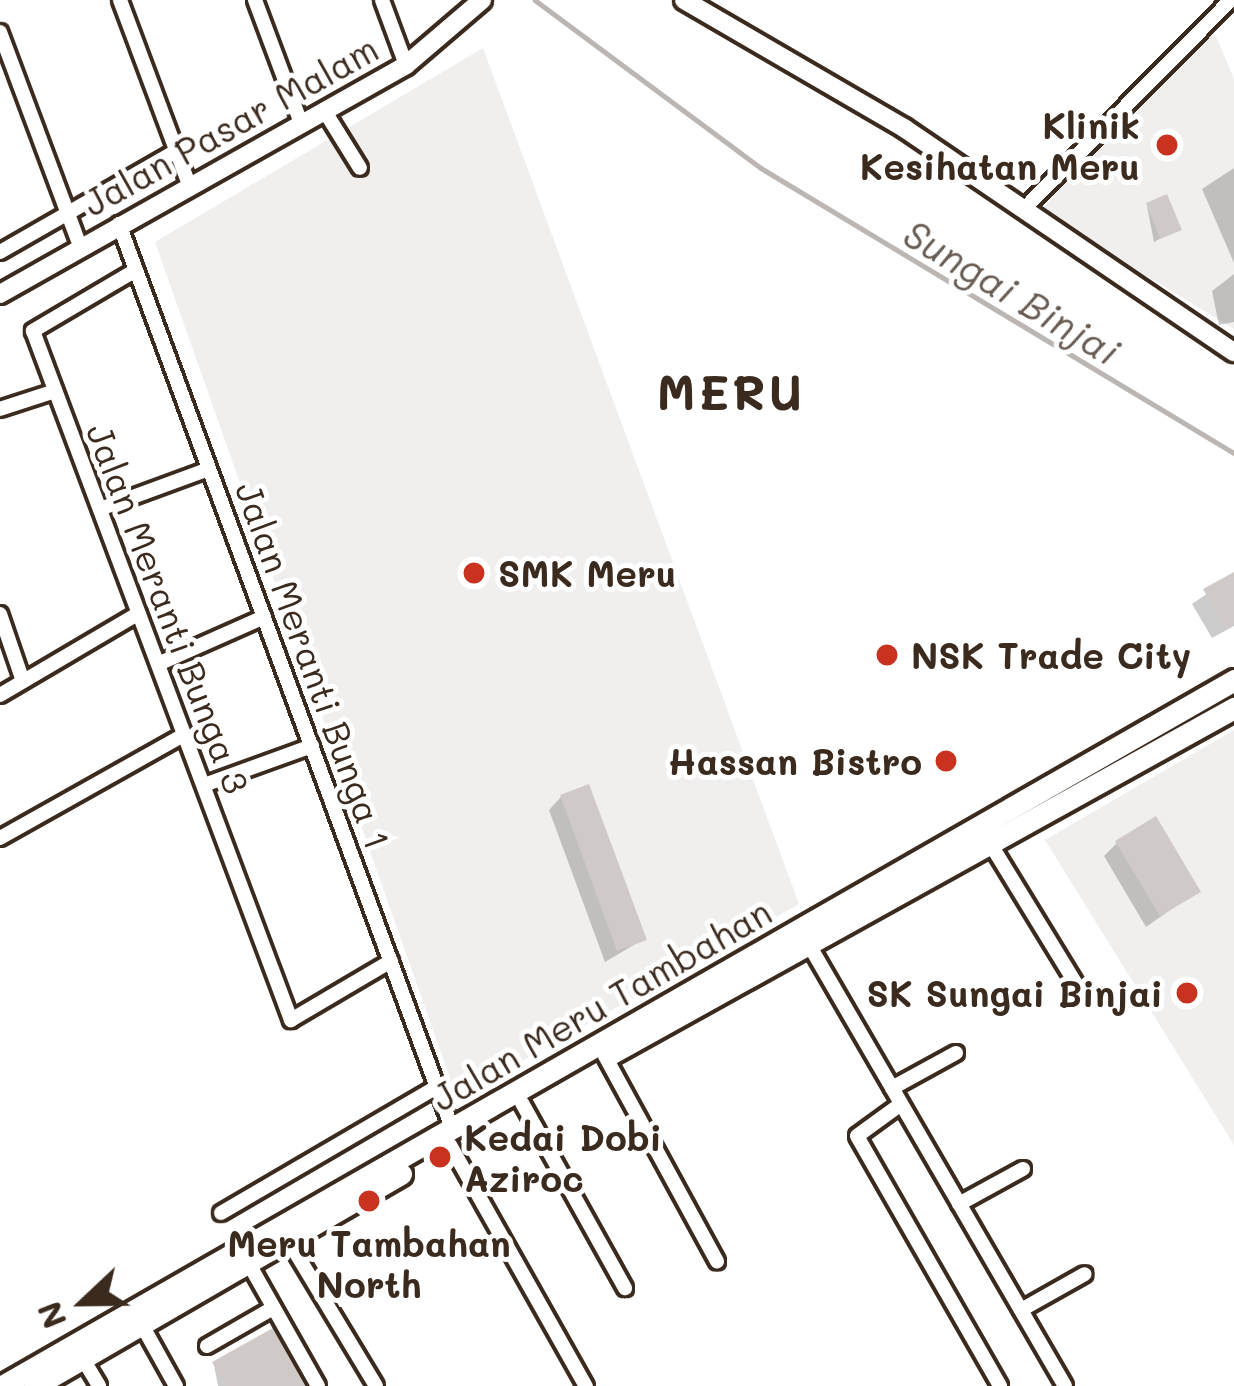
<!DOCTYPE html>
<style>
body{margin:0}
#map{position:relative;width:1234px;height:1386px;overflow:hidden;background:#fff;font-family:Mali,sans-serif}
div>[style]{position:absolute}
.built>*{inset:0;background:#f1efee}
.shadow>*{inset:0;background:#0003}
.stream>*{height:4.5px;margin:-2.25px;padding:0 2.25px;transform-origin:2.25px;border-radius:2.25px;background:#bcb6b3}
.building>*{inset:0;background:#cfcac7}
.roads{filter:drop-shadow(3px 0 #3b2a1e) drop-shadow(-3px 0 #3b2a1e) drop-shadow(0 3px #3b2a1e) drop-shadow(0 -3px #3b2a1e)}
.street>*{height:14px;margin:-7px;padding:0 7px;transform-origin:7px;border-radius:7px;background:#fff}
.secondary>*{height:18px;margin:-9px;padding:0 9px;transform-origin:9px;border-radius:9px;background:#fff}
.primary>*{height:21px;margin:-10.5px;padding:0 10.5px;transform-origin:10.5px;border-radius:10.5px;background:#fff}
.dots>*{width:33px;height:33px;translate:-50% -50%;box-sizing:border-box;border:6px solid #fff;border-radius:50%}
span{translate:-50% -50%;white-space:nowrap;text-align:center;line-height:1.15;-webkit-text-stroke:10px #fff;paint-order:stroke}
.poi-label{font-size:36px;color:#3b2a1e;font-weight:700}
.right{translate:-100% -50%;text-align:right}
.left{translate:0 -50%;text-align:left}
.street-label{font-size:36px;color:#3b2a1e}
.water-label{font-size:39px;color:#685b52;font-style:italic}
.district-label{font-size:48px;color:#3b2a1e;font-weight:700;letter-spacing:3px}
.north{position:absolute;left:24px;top:1242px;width:120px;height:120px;-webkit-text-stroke:9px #fff;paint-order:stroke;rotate:248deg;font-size:33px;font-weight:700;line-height:48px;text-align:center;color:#3b2a1e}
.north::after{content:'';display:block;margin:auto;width:42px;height:54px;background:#3b2a1e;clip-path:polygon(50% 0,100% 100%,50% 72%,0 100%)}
</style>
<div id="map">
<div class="built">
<div style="clip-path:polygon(1211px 24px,1234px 79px,1234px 329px,1040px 211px)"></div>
<div style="clip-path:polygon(483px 48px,799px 904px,457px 1098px,155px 242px)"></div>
<div style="clip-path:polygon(1234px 730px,1234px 1145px,1045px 840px)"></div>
</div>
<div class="shadow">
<div style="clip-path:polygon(1234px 168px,1234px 263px,1202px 189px)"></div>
<div style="clip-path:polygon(1147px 206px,1178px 229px,1154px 242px)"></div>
<div style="clip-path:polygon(1234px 274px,1234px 322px,1219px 325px,1212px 291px)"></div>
<div style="clip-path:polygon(1234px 575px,1234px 626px,1212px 638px,1192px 604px)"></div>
<div style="clip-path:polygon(561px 797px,644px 939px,605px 962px,549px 810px)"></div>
<div style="clip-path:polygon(1117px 843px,1197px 891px,1146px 927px,1104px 856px)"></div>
<div style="clip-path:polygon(214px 1365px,304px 1386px,218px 1386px)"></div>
</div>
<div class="stream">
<div style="left:535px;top:0;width:282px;rotate:36.6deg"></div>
<div style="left:761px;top:168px;width:552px;rotate:31.07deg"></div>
</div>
<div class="building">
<div style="clip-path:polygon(1167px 194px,1182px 230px,1160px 239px,1146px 203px)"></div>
<div style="clip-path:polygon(1234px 572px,1234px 623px,1226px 628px,1203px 589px)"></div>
<div style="clip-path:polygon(589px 784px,647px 940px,617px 951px,560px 795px)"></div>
<div style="clip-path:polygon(1156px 816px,1201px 892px,1160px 916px,1115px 841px)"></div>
<div style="clip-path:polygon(273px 1328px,305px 1386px,226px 1386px,212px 1362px)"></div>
</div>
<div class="roads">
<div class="street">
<div style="left:120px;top:0;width:197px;rotate:69.5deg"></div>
<div style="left:255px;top:0;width:131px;rotate:69.5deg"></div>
<div style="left:382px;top:0;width:69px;rotate:69.7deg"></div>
<div style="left:0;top:32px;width:228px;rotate:69.5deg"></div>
<div style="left:324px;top:110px;width:68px;rotate:58.2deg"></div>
<div style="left:1023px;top:210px;width:296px;rotate:-45.3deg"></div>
<div style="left:119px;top:224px;width:963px;rotate:69.78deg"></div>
<div style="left:0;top:252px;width:203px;rotate:-29.8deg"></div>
<div style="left:136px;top:270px;width:120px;rotate:149.4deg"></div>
<div style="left:33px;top:331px;width:736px;rotate:69.47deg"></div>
<div style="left:291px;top:1020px;width:116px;rotate:-30.5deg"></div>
<div style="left:0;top:409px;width:58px;rotate:-18.1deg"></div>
<div style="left:100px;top:509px;width:116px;rotate:-20.2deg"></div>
<div style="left:0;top:614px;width:71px;rotate:71.1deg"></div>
<div style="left:158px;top:664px;width:116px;rotate:-23.9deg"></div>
<div style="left:0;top:695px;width:161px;rotate:-30.5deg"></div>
<div style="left:204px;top:785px;width:115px;rotate:-19.9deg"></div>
<div style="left:0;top:838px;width:212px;rotate:-29.3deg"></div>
<div style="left:990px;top:843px;width:180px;rotate:58.6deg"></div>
<div style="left:808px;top:943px;width:512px;rotate:59.88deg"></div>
<div style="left:605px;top:1056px;width:234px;rotate:61.4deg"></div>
<div style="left:892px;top:1088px;width:73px;rotate:-28.7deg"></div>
<div style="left:522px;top:1103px;width:212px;rotate:60.9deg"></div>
<div style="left:901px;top:1104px;width:54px;rotate:144deg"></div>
<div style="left:857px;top:1136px;width:288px;rotate:60.2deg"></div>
<div style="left:450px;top:1145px;width:277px;rotate:60.6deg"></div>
<div style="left:959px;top:1204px;width:73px;rotate:-28.7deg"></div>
<div style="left:221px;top:1213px;width:251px;rotate:-30.3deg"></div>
<div style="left:288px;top:1240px;width:170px;rotate:58.9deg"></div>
<div style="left:249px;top:1264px;width:140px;rotate:60.5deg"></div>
<div style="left:1021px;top:1310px;width:73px;rotate:-29.4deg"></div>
<div style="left:142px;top:1325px;width:70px;rotate:60.9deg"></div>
<div style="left:207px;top:1346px;width:76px;rotate:-29.9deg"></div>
<div style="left:83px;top:1359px;width:31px;rotate:59deg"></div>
</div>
<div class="secondary">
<div style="left:684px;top:0;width:255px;rotate:30.2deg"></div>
<div style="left:904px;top:128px;width:399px;rotate:34.2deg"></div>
<div style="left:0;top:294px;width:466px;rotate:-29.4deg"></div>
<div style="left:406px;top:65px;width:100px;rotate:-40.5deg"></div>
</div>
<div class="primary">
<div style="left:610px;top:1054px;width:714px;rotate:-29.01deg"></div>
<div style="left:2px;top:1386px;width:1420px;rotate:-29.81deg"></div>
<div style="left:35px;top:1386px;width:423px;rotate:-30.1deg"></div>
</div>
</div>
<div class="dots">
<div style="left:1167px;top:145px;background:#c8321e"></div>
<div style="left:474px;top:573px;background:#c8321e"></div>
<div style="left:887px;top:655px;background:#c8321e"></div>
<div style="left:946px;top:761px;background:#c8321e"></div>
<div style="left:1187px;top:993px;background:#c8321e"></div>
<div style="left:440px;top:1157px;background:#c8321e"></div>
<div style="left:369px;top:1201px;background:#c8321e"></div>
</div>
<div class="poi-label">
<span class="right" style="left:1140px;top:145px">Klinik<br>Kesihatan Meru</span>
<span class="left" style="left:498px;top:573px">SMK Meru</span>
<span class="left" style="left:911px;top:655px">NSK Trade City</span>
<span class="right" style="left:922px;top:761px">Hassan Bistro</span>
<span class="right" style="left:1163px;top:993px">SK Sungai Binjai</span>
<span class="left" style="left:464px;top:1157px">Kedai Dobi<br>Aziroc</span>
<span style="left:369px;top:1263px">Meru Tambahan<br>North</span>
</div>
<div class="street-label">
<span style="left:230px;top:125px;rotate:-29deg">Jalan Pasar Malam</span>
<span style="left:169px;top:608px;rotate:69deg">Jalan Meranti Bunga 3</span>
<span style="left:314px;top:665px;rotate:70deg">Jalan Meranti Bunga 1</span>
<span style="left:601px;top:1004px;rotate:-30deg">Jalan Meru Tambahan</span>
</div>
<div class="water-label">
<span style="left:1012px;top:292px;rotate:31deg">Sungai Binjai</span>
</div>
<div class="district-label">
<span style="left:731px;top:392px">MERU</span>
</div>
<div class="north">N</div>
</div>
